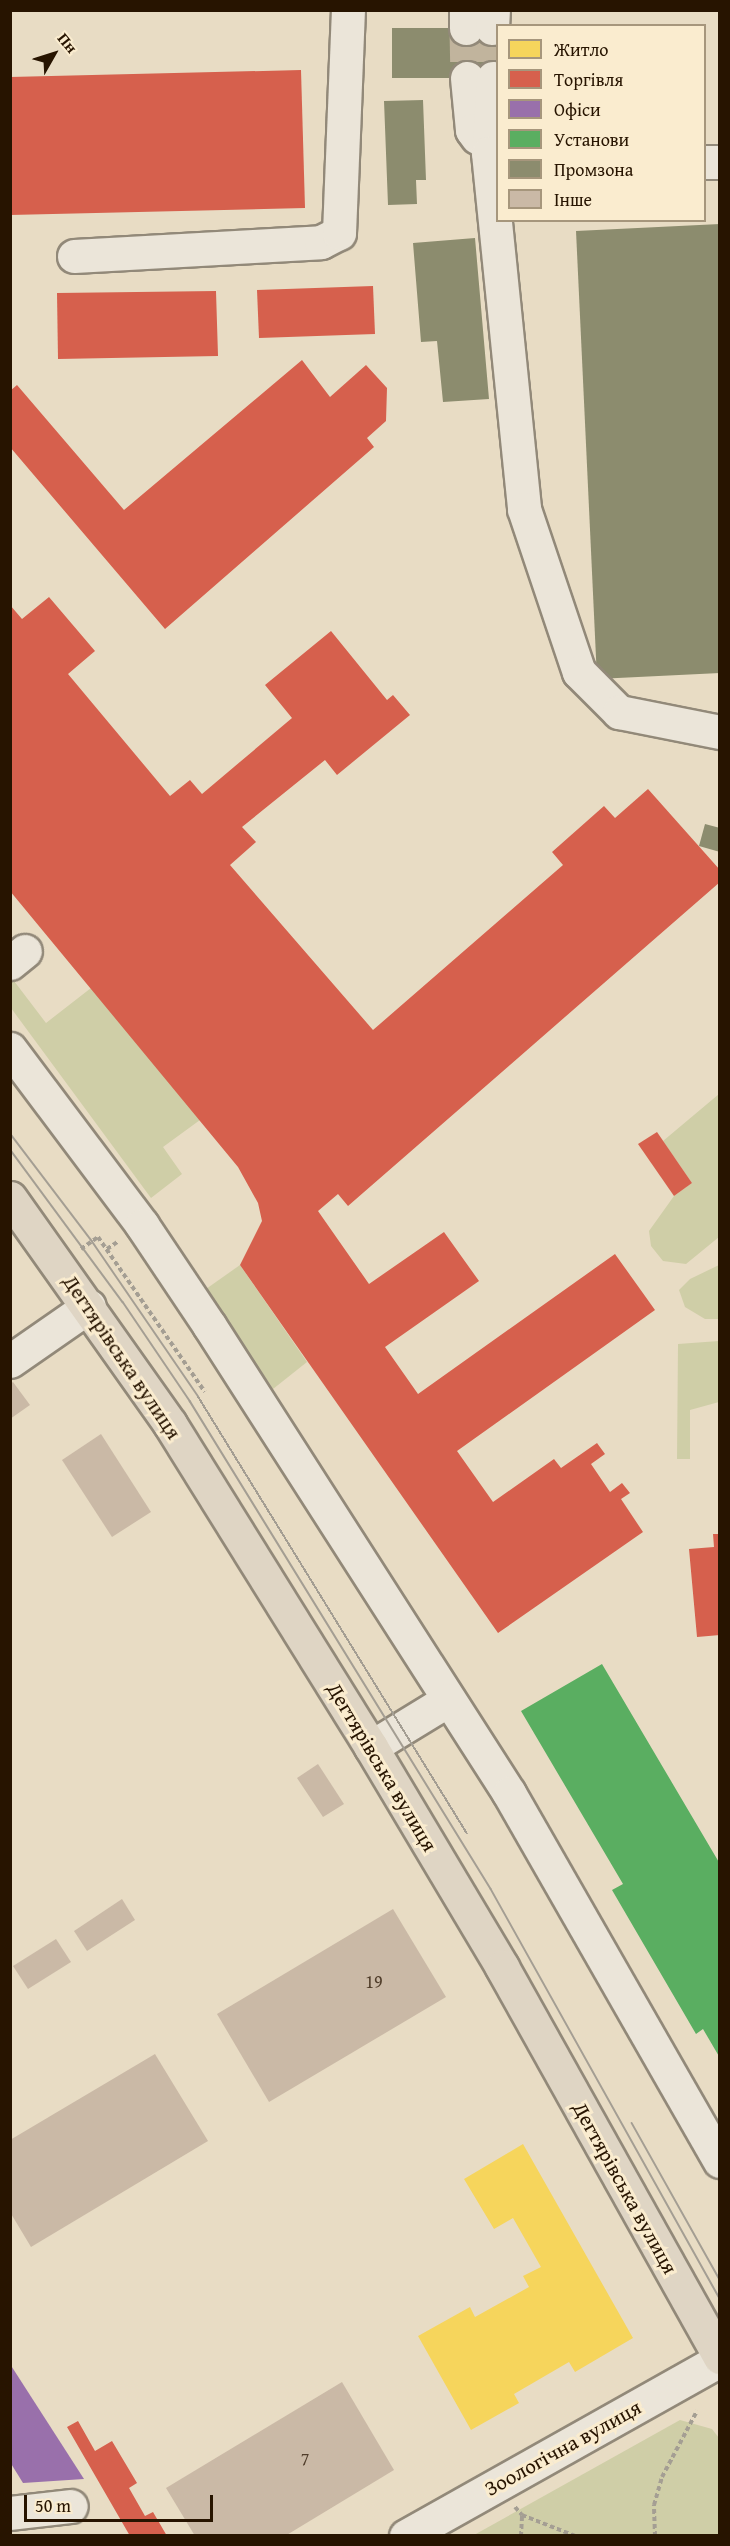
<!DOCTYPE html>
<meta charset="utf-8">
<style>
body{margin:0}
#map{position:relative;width:730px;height:2546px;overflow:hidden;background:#e8dcc4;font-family:"Gentium Book Plus",serif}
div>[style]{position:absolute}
.green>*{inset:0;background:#cfcea7}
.homes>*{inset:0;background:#f6d55c}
.shops>*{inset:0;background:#d6604d}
.offices>*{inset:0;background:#9970ab}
.public>*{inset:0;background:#5aae61}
.industry>*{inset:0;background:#8c8c6e}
.building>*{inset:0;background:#cab9a6}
.minor-tunnel>*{height:33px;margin-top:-16.5px;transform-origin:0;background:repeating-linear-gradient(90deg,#c1b49d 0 33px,transparent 0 49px)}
.path>*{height:4px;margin-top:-2px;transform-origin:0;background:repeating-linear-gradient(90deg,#a49e93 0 4.5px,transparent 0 7.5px)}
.roads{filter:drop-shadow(2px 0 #928979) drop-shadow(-2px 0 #928979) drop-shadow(0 2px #928979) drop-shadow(0 -2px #928979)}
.minor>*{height:33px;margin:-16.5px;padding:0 16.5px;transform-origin:16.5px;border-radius:16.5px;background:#ebe5d9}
.major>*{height:33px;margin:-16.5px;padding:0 16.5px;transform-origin:16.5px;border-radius:16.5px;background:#dfd5c4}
.tram>*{height:1.5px;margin:-0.75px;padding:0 0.75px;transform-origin:0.75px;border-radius:0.75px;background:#a49e93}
span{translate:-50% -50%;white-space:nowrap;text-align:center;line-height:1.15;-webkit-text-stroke:6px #faeccf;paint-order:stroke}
.number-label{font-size:18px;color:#503d2a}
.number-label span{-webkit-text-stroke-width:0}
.street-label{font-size:21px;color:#271400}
.frame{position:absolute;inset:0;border:12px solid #271400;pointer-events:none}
.legend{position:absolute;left:496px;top:24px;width:210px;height:198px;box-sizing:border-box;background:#faeccf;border:2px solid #a6967c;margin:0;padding:8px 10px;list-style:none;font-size:18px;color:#271400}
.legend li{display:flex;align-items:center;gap:12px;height:30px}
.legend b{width:30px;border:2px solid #a6967c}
.north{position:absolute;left:24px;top:24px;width:60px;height:60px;-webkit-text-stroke:4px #faeccf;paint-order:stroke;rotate:51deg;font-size:16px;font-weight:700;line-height:24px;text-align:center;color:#271400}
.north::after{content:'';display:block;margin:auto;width:21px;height:27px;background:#271400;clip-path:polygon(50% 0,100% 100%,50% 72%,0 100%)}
.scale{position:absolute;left:24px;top:2495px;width:189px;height:27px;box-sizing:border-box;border:3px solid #271400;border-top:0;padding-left:8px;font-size:18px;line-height:21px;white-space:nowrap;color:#271400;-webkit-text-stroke:4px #faeccf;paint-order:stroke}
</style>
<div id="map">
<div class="green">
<div style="clip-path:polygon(11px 977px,46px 1023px,91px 988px,200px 1120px,163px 1147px,182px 1174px,151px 1198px,11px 1008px)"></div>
<div style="clip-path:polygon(719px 1094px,719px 1237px,686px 1264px,663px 1261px,651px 1246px,649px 1231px,674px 1196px,692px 1183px,663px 1141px)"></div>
<div style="clip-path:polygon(240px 1265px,307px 1362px,273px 1389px,206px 1289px)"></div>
<div style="clip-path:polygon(719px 1265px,719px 1319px,705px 1319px,685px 1307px,679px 1290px,690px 1279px)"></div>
<div style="clip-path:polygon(719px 1341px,719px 1402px,690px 1410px,690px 1459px,677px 1459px,678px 1344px)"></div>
<div style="clip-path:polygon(680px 2420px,712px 2429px,719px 2438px,719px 2535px,474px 2535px)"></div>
</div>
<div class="homes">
<div style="clip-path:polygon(523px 2144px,633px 2338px,575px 2372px,569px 2362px,514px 2394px,519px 2403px,471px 2430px,418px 2336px,470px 2307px,475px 2317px,529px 2287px,523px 2276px,541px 2267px,513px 2218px,494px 2229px,464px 2179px)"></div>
</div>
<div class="shops">
<div style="clip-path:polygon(301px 70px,305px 208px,10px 215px,10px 77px)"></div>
<div style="clip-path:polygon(373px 286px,375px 334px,259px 338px,257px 290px)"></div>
<div style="clip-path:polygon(216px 291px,218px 356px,58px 359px,57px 293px)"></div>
<div style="clip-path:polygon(302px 360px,330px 397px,366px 365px,387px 388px,386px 421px,367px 438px,374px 447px,165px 629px,10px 447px,10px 391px,17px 385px,124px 510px)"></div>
<div style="clip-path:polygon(49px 597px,95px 651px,68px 674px,170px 796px,190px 780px,202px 794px,292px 718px,265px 685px,331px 631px,387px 700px,393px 695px,410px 715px,337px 775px,325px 760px,242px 827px,256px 842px,230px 865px,373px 1030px,563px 865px,552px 852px,604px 806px,615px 818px,648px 789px,720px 870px,720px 882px,348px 1206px,338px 1194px,318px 1211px,369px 1284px,444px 1232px,479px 1281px,385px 1347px,418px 1394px,615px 1254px,655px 1310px,457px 1451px,493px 1502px,554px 1459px,561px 1468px,597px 1443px,605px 1454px,591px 1464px,610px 1492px,622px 1483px,630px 1493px,621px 1499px,643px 1532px,498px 1633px,240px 1265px,262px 1221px,258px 1203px,238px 1167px,10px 891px,10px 605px,22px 619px)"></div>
<div style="clip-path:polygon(657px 1132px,692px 1183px,674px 1196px,638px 1144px)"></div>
<div style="clip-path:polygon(713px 1534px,720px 1534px,720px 1635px,697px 1637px,689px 1549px,714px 1547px)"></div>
<div style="clip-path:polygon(78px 2421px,95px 2451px,112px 2441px,137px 2483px,129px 2488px,145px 2516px,153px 2512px,167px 2536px,130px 2536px,67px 2427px)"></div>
</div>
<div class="offices">
<div style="clip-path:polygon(10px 2364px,84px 2479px,23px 2483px,10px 2462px)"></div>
</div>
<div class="public">
<div style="clip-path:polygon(602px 1664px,720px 1864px,720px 2058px,703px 2029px,696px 2034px,612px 1890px,623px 1884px,521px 1711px)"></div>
</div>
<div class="industry">
<div style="clip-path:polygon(392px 28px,498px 28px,498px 78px,392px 78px)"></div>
<div style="clip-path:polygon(423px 100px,426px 180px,416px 180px,417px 204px,388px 205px,384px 101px)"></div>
<div style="clip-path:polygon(720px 224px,720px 673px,597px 679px,576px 231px)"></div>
<div style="clip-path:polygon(475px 238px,489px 399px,443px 402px,437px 341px,421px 342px,413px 243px)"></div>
<div style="clip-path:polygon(705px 824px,720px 828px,720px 852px,699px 846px)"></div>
</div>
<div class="building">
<div style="clip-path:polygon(13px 1382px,30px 1405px,10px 1419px,10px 1384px)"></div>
<div style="clip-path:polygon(101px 1434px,151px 1512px,112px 1537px,62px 1460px)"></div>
<div style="clip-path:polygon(318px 1764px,344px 1804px,323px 1817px,297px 1778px)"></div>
<div style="clip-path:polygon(122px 1899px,135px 1920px,87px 1951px,74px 1931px)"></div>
<div style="clip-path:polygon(393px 1909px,446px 1997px,269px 2102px,217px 2014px)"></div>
<div style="clip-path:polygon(56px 1939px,71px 1962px,28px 1989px,13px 1966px)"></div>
<div style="clip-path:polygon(155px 2054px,208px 2141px,31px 2247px,10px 2212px,10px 2140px)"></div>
<div style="clip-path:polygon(342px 2382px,394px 2470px,285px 2536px,195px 2536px,166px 2488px)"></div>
</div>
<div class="minor-tunnel">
<div style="left:466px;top:28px;width:50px;rotate:88.9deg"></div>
<div style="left:492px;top:28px;width:50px;rotate:88.9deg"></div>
</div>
<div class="path">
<div style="left:81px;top:1249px;width:21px;rotate:-35deg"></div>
<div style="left:98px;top:1237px;width:188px;rotate:55.4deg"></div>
<div style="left:107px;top:1249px;width:14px;rotate:-34deg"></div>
<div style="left:515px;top:2507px;width:11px;rotate:49deg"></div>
<div style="left:522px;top:2515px;width:57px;rotate:21.6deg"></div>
<div style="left:521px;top:2536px;width:21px;rotate:-87deg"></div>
<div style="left:655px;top:2536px;width:31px;rotate:-92deg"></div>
<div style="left:654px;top:2505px;width:29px;rotate:-74deg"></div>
<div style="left:662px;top:2477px;width:75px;rotate:-62.1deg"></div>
</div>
<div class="roads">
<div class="minor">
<div style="left:466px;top:10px;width:18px;rotate:90deg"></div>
<div style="left:492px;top:28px;width:18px;rotate:-87deg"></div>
<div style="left:467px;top:78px;width:52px;rotate:84.5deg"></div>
<div style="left:472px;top:130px;width:9px;rotate:54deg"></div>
<div style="left:493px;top:78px;width:75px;rotate:93.8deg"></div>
<div style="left:488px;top:153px;width:358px;rotate:84.2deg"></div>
<div style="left:524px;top:509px;width:172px;rotate:71.4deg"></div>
<div style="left:579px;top:672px;width:57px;rotate:45deg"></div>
<div style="left:619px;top:712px;width:103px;rotate:11.2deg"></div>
<div style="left:704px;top:162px;width:16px"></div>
<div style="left:74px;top:256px;width:247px;rotate:-3.2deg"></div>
<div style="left:321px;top:242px;width:20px;rotate:-27deg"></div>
<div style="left:339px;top:233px;width:223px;rotate:-87.7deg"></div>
<div style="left:10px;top:963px;width:19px;rotate:-39deg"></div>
<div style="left:10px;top:1049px;width:220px;rotate:53.1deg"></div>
<div style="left:142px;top:1225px;width:120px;rotate:56.2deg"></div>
<div style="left:209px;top:1325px;width:556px;rotate:57.34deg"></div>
<div style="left:509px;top:1793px;width:424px;rotate:60.2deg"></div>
<div style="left:10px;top:1361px;width:96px;rotate:-34.8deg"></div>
<div style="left:371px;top:1747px;width:90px;rotate:-31.4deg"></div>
<div style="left:10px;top:2513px;width:61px;rotate:-6.5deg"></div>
<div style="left:406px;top:2536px;width:360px;rotate:-29.3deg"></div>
</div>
<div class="major">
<div style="left:10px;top:1198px;width:277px;rotate:54.7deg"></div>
<div style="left:170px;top:1424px;width:380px;rotate:58.1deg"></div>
<div style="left:371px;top:1747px;width:256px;rotate:59.2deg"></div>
<div style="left:502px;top:1967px;width:447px;rotate:60.8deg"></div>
</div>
</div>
<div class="tram">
<div style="left:10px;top:1133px;width:136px;rotate:52.8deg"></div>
<div style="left:92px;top:1241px;width:188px;rotate:55.6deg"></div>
<div style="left:198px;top:1396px;width:513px;rotate:58.39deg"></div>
<div style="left:10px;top:1149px;width:190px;rotate:53.6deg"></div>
<div style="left:123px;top:1302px;width:120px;rotate:55.9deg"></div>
<div style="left:190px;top:1401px;width:573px;rotate:58.33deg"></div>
<div style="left:491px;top:1889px;width:470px;rotate:60.8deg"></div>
<div style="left:632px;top:2123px;width:180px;rotate:60.7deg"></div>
</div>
<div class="number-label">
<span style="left:374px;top:1982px">19</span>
<span style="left:305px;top:2459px">7</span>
</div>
<div class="street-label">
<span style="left:122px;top:1357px;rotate:56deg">Дегтярівська вулиця</span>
<span style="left:382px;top:1767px;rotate:59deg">Дегтярівська вулиця</span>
<span style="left:625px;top:2188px;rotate:61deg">Дегтярівська вулиця</span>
<span style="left:563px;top:2448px;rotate:-29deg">Зоологічна вулиця</span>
</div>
<div class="frame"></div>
<ul class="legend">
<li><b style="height:16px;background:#f6d55c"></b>Житло</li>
<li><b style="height:16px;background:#d6604d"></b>Торгівля</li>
<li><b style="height:16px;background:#9970ab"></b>Офіси</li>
<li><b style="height:16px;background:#5aae61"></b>Установи</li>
<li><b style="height:16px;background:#8c8c6e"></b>Промзона</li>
<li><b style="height:16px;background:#cab9a6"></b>Інше</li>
</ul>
<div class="north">Пн</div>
<div class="scale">50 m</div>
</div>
